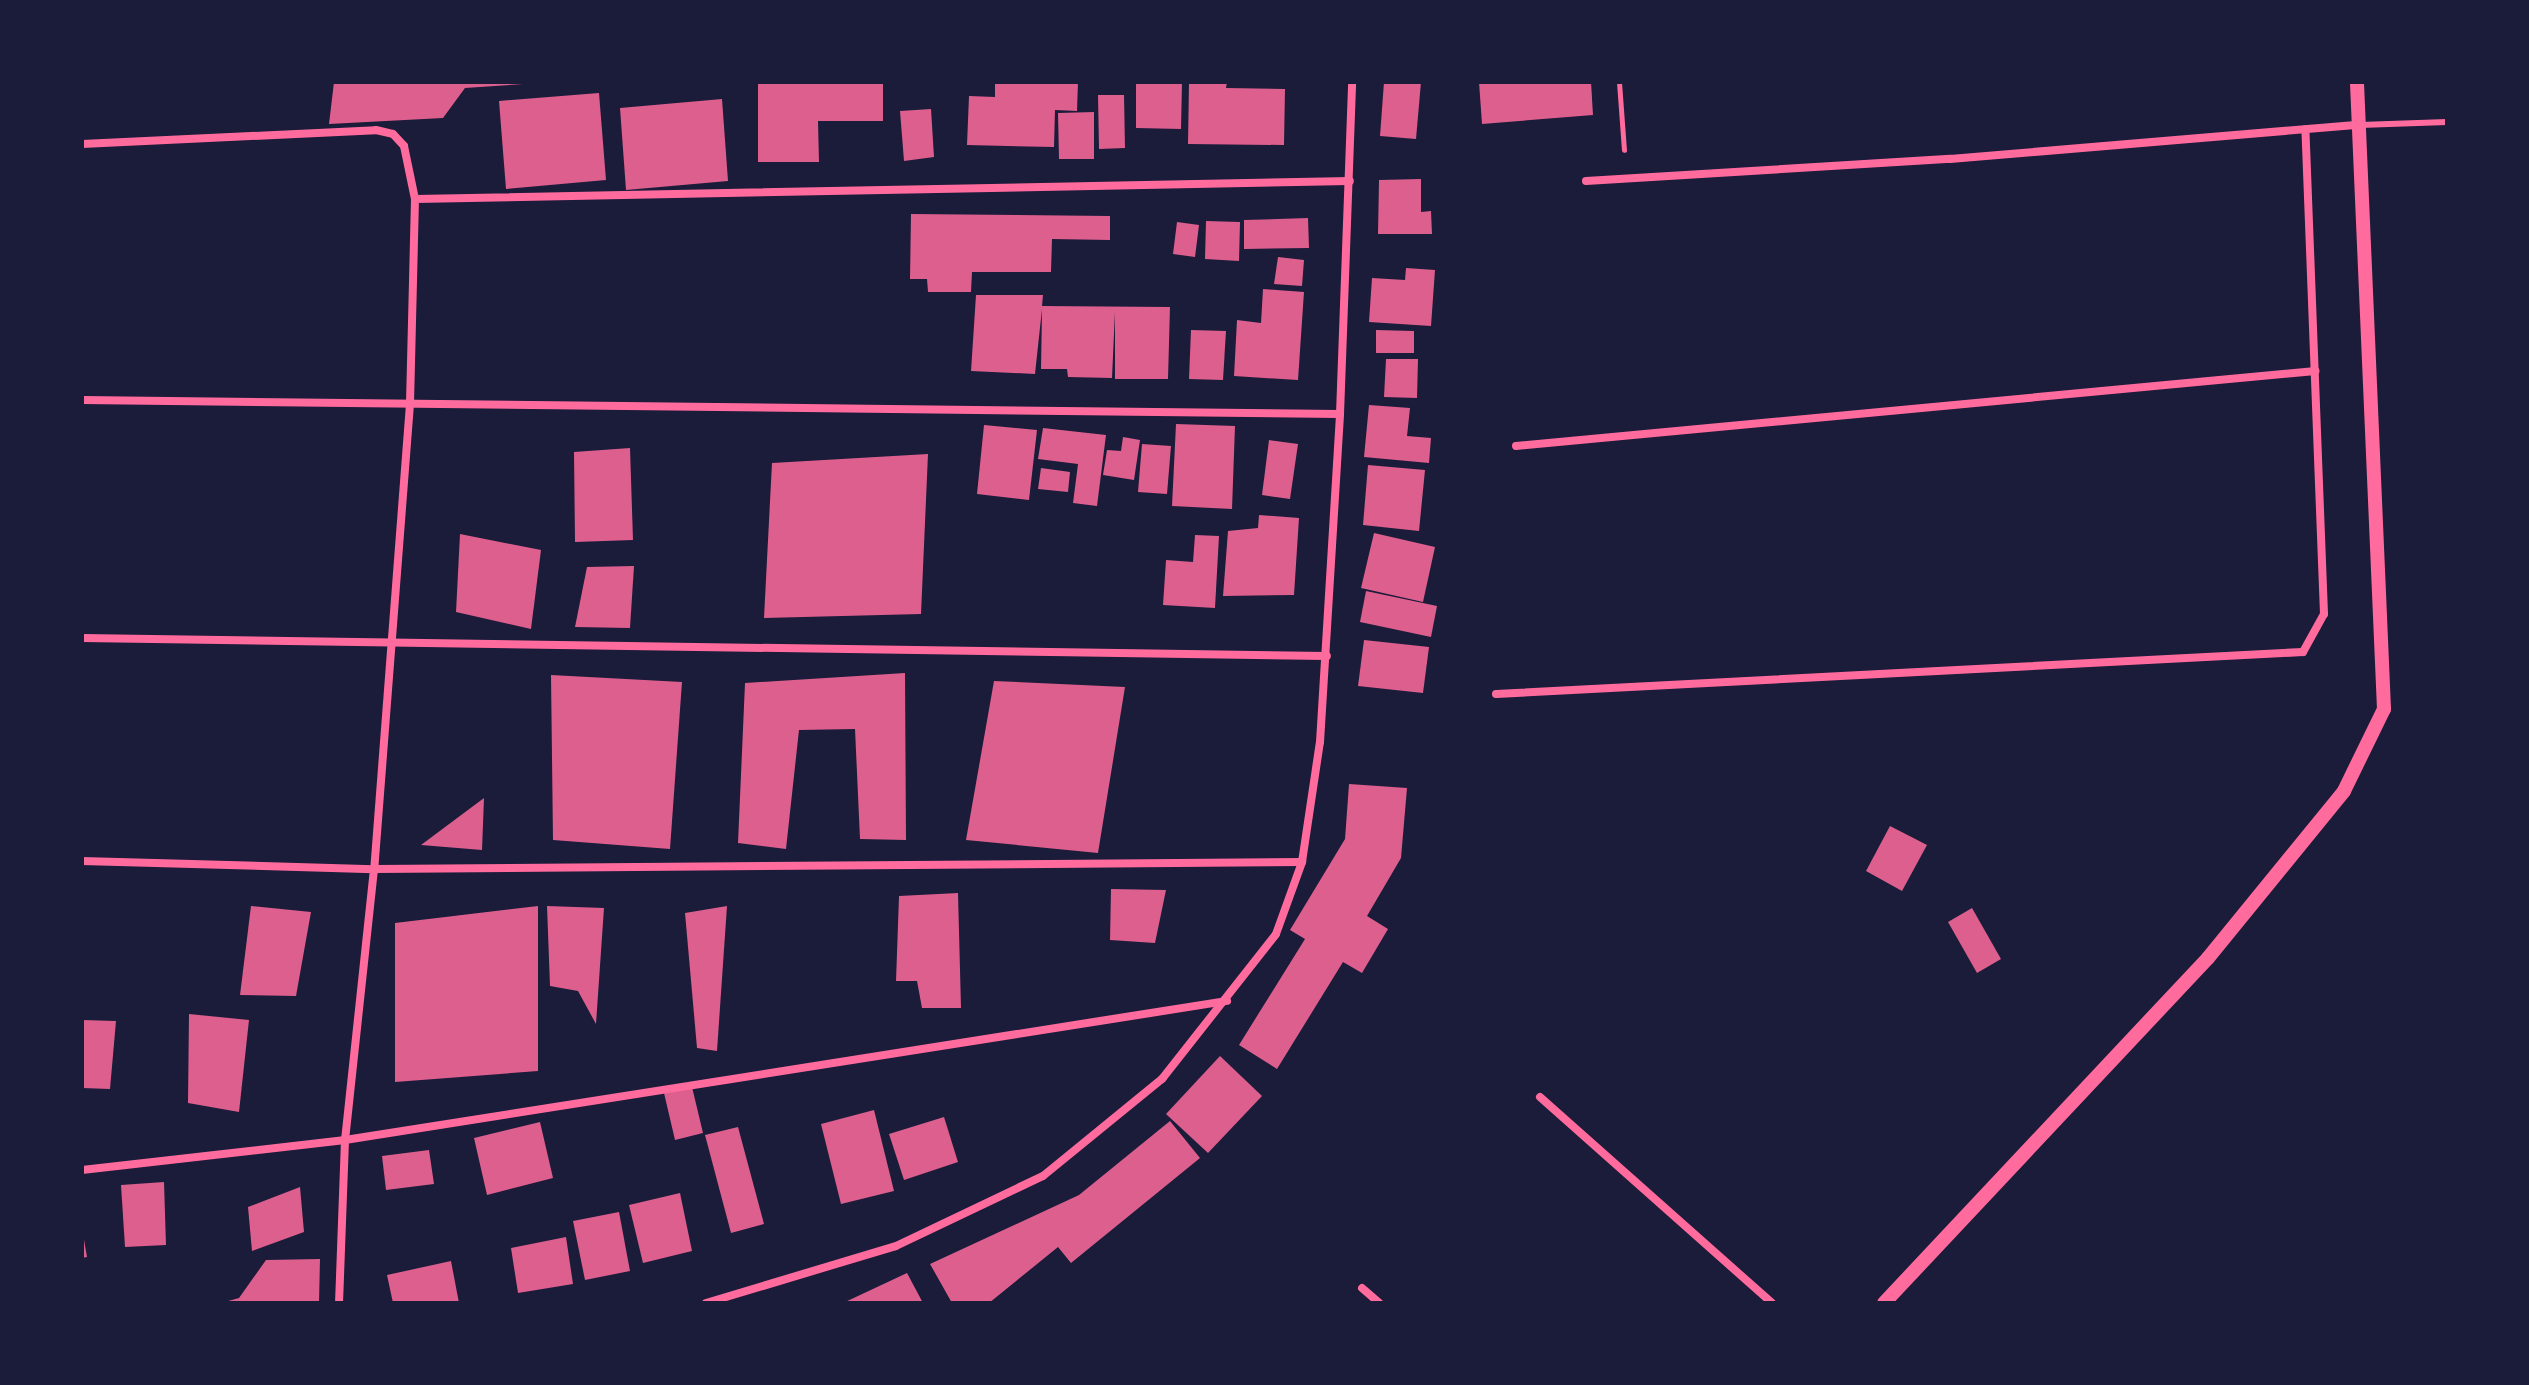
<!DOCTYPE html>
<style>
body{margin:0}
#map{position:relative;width:2529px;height:1385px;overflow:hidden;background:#1b1b3a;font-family:"PT Sans Narrow",sans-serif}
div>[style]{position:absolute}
.building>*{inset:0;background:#dd5f8e}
.path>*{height:5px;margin:-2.5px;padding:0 2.5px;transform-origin:2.5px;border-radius:2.5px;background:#ff6b9d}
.service>*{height:6px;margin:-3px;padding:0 3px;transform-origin:3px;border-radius:3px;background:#ff6b9d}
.minor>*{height:8px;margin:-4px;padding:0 4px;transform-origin:4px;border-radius:4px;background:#ff6b9d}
.tertiary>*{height:14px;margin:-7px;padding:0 7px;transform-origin:7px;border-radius:7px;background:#ff6b9d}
span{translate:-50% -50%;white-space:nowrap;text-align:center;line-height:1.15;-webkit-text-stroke:6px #1b1b3a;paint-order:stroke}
.frame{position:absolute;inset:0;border:84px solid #1b1b3a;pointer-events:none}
</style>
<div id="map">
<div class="building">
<div style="clip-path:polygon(334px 82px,523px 82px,523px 84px,465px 88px,443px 118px,329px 124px)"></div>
<div style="clip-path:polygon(758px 82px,883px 82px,883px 121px,818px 121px,819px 162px,758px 162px)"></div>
<div style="clip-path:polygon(995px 82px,1078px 82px,1077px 111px,1055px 110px,1054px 147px,967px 145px,969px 96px,995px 97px)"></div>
<div style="clip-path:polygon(1136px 82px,1182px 82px,1181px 129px,1136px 128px)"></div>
<div style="clip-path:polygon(1189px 82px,1227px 82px,1226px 88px,1285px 89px,1284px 145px,1188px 144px)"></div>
<div style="clip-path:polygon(1384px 82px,1421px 82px,1416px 139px,1380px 136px)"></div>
<div style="clip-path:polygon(1479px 82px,1591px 82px,1593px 115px,1482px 124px)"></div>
<div style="clip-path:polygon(599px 93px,606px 180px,506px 189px,499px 101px)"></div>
<div style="clip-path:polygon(1098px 95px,1124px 95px,1125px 148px,1099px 149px)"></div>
<div style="clip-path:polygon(722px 99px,728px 181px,626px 190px,620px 108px)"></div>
<div style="clip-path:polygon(931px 109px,934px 157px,904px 161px,900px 111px)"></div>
<div style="clip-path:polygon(1094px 112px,1094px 159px,1059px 159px,1058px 113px)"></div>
<div style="clip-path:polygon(1421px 179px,1421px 212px,1431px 211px,1432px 234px,1378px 234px,1379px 180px)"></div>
<div style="clip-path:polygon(911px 214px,1110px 216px,1110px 240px,1052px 239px,1051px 272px,972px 272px,971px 292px,928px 292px,927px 279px,910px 279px)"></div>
<div style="clip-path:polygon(1308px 218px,1309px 248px,1244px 249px,1244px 220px)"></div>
<div style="clip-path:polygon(1206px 221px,1240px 222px,1239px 261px,1205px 259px)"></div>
<div style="clip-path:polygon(1177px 222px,1199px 225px,1195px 257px,1173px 254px)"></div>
<div style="clip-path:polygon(1278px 257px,1304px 260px,1302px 286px,1274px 284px)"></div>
<div style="clip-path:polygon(1406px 268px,1435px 270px,1431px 326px,1369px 322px,1372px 278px,1405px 280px)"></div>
<div style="clip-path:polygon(1263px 289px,1304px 292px,1298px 380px,1234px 376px,1237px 320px,1261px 323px)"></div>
<div style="clip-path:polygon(976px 295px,1043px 295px,1042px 306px,1170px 307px,1168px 379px,1115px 379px,1115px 312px,1112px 378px,1068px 377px,1067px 369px,1041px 369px,1042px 309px,1035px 374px,971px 371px)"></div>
<div style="clip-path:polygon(1191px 330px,1226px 331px,1223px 380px,1189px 379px)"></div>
<div style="clip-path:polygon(1376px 330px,1414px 331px,1414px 353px,1376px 353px)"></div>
<div style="clip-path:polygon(1386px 359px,1418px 359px,1417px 398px,1384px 397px)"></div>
<div style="clip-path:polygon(1369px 405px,1410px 408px,1407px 436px,1431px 438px,1429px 463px,1364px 457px)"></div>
<div style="clip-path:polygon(1176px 424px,1235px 426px,1232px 509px,1172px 506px)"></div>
<div style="clip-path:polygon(984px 425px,1037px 430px,1029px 500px,977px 494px)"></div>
<div style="clip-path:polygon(1043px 428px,1106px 435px,1097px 506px,1073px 503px,1078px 464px,1038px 459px)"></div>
<div style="clip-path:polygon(1123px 437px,1140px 440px,1134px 480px,1103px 475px,1107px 450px,1121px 451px)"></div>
<div style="clip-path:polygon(1269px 440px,1298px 444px,1290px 499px,1262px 495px)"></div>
<div style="clip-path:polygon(1142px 444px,1171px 446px,1167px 494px,1138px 492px)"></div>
<div style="clip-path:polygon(630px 448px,633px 540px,575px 542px,574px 452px)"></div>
<div style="clip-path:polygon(928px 454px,921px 614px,764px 618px,772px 463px)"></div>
<div style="clip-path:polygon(1368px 465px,1425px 470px,1419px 531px,1363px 525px)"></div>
<div style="clip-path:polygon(1041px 468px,1070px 472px,1068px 492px,1038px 489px)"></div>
<div style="clip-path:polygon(1259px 515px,1299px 518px,1294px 595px,1223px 596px,1228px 531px,1258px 528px)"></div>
<div style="clip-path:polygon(1374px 533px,1435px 547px,1423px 602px,1361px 588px)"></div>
<div style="clip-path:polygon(460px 534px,541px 550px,531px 629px,456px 612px)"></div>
<div style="clip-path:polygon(1195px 535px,1219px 536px,1215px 608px,1163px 605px,1166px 560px,1193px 562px)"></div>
<div style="clip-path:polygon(634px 566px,630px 628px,575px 627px,587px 567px)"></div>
<div style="clip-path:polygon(1366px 591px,1437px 606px,1431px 637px,1360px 622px)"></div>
<div style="clip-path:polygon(1364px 640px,1429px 647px,1423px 693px,1358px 686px)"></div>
<div style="clip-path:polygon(905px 673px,906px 840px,860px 839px,855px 729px,799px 730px,786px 849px,738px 843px,745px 683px)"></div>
<div style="clip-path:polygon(551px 675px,682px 682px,670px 849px,553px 840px)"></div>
<div style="clip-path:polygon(994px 681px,1125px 687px,1098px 853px,966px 840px)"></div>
<div style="clip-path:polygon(1349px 784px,1407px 788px,1401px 858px,1367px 916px,1388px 929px,1362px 973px,1343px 962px,1277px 1069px,1239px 1045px,1305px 939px,1290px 930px,1345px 839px)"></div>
<div style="clip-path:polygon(484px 798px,482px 850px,421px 845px)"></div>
<div style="clip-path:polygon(1890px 826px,1927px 845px,1902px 891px,1866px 871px)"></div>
<div style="clip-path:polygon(1111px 889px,1166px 890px,1155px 943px,1110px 940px)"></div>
<div style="clip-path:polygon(958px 893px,961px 1008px,922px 1008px,917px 981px,896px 981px,899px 896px)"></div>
<div style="clip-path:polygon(251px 906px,311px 912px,296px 996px,240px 995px)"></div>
<div style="clip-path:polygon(538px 906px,538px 1071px,395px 1082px,395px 923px)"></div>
<div style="clip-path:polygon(547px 906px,604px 908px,596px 1024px,578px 991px,550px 986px)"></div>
<div style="clip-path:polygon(727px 906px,717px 1051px,697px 1048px,685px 913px)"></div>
<div style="clip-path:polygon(1972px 908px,2001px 959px,1977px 973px,1948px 922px)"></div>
<div style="clip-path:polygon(189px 1014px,249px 1020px,239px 1112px,188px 1103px)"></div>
<div style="clip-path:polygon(82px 1020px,116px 1021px,110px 1089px,82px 1088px)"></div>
<div style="clip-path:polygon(1220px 1056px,1262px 1096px,1208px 1153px,1166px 1114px)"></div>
<div style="clip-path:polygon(692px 1087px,703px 1133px,675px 1140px,664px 1093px)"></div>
<div style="clip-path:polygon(874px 1110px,894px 1191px,841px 1204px,821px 1124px)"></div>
<div style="clip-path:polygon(944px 1117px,958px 1162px,904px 1180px,889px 1134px)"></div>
<div style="clip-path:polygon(1170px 1121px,1200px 1158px,1071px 1263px,1058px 1247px,989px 1303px,952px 1303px,930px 1264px,1079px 1195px)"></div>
<div style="clip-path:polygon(540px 1122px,553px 1178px,487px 1195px,474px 1138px)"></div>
<div style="clip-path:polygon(738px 1127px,764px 1224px,731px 1233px,705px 1135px)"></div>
<div style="clip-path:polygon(429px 1150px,434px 1184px,386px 1190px,382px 1156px)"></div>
<div style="clip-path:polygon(164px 1182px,166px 1245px,125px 1247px,121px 1185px)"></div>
<div style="clip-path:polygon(300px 1187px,304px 1232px,252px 1251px,248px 1207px)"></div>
<div style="clip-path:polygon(680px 1193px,692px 1251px,643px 1263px,629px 1205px)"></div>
<div style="clip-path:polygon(619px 1212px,630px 1271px,585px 1280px,573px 1221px)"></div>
<div style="clip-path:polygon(82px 1228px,87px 1257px,82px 1258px)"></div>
<div style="clip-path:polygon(566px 1237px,573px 1284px,518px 1293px,511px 1248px)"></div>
<div style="clip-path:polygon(320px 1259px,319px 1303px,221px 1303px,239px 1298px,266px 1260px)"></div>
<div style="clip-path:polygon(451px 1261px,459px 1303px,393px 1303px,387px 1275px)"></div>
<div style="clip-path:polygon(907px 1273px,923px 1303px,843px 1303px)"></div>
</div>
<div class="path">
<div style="left:1619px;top:82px;width:68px;rotate:85.8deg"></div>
</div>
<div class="service">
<div style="left:2360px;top:125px;width:87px;rotate:-2deg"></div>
</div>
<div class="minor">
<div style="left:82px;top:144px;width:294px;rotate:-2.7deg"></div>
<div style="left:376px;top:130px;width:17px;rotate:13deg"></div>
<div style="left:393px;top:134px;width:16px;rotate:47deg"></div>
<div style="left:404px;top:146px;width:54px;rotate:78.3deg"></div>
<div style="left:415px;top:199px;width:205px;rotate:91.4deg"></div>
<div style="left:410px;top:404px;width:466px;rotate:94.4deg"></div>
<div style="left:374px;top:869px;width:273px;rotate:96.1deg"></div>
<div style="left:345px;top:1140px;width:163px;rotate:92.1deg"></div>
<div style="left:1586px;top:181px;width:365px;rotate:-3.5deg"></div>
<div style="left:1950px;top:159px;width:410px;rotate:-4.8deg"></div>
<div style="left:415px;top:199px;width:935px;rotate:-1.1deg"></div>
<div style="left:82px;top:400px;width:1258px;rotate:0.64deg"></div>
<div style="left:1516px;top:446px;width:803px;rotate:-5.36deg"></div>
<div style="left:82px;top:638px;width:1245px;rotate:0.83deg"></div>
<div style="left:1496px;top:694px;width:808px;rotate:-2.98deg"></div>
<div style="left:2303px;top:652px;width:43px;rotate:-61.1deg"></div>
<div style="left:2324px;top:614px;width:485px;rotate:-92.2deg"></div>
<div style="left:82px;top:861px;width:292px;rotate:1.6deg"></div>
<div style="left:374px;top:869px;width:928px;rotate:-0.43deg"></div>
<div style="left:1540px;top:1097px;width:310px;rotate:41.6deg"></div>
<div style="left:82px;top:1170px;width:265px;rotate:-6.5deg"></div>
<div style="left:345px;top:1140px;width:893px;rotate:-8.96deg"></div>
<div style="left:1362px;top:1288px;width:23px;rotate:41deg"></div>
<div style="left:706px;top:1303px;width:198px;rotate:-16.7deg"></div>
<div style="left:896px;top:1246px;width:163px;rotate:-25.5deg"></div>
<div style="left:1043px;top:1176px;width:154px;rotate:-39.2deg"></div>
<div style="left:1162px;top:1079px;width:184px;rotate:-51.8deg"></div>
<div style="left:1276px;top:934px;width:77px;rotate:-70.1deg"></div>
<div style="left:1302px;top:862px;width:121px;rotate:-81.5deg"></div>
<div style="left:1320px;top:742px;width:329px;rotate:-86.5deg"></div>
<div style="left:1340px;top:414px;width:332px;rotate:-87.9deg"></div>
</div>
<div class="tertiary">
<div style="left:1884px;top:1303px;width:473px;rotate:-46.8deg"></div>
<div style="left:2208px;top:958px;width:215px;rotate:-50.8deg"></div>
<div style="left:2344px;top:791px;width:91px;rotate:-64deg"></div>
<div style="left:2384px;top:709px;width:628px;rotate:-92.47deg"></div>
</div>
<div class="frame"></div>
</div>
